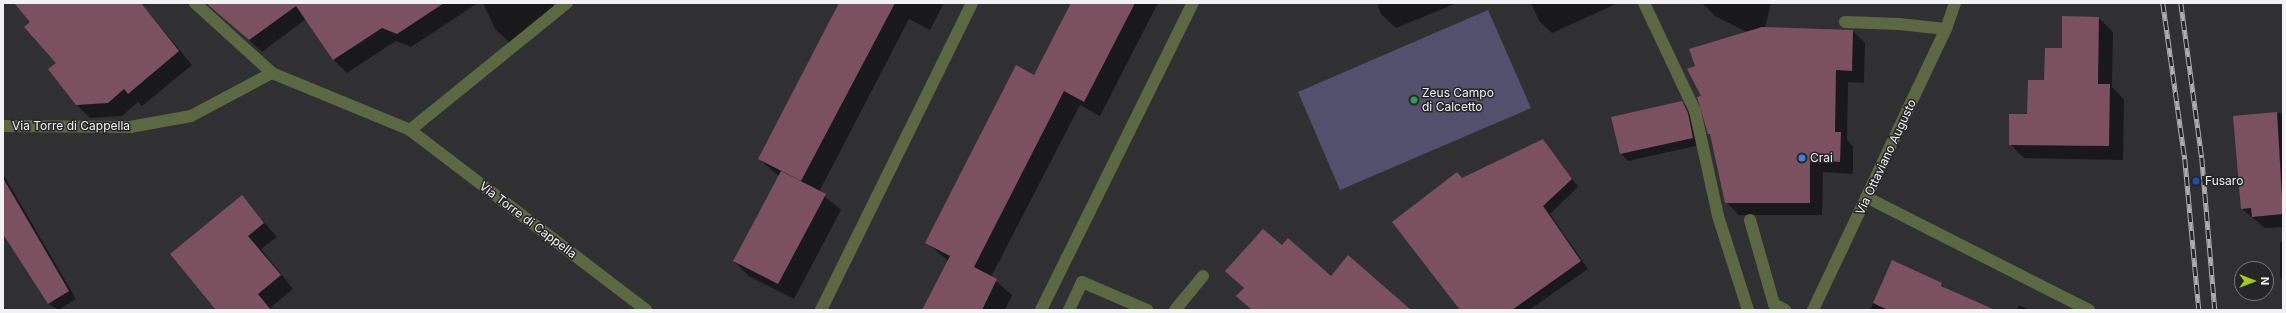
<!DOCTYPE html>
<style>
body{margin:0}
#map{position:relative;width:2286px;height:313px;overflow:hidden;background:#303033;font-family:Inter,sans-serif}
div>[style]{position:absolute}
.green>*{inset:0;background:#52506c}
.shadow>*{inset:0;background:#0007}
.building>*{inset:0;background:#7b515f}
.minor>*{height:12px;margin:-6px;padding:0 6px;transform-origin:6px;border-radius:6px;background:#5c6744}
.rail>*{height:4.5px;margin-top:-2.25px;transform-origin:0;background:repeating-linear-gradient(90deg,#262629 0 9px,#aeaeb0 0 18px);box-sizing:border-box;border-block:1px solid #aeaeb0}
.dots>*{width:11px;height:11px;translate:-50% -50%;box-sizing:border-box;border:2px solid #262629;border-radius:50%}
span{translate:-50% -50%;white-space:nowrap;text-align:center;line-height:1.15;-webkit-text-stroke:3px #262629;paint-order:stroke}
.poi-label{font-size:12px;color:#f2f2f4}
.left{translate:0 -50%;text-align:left}
.street-label{font-size:12px;color:#f2f2f4}
.frame{position:absolute;inset:0;border:4px solid #f2f2f4;pointer-events:none}
.north{position:absolute;left:2234px;top:261px;width:40px;height:40px;box-sizing:border-box;background:#262629;border:1px solid #78787a;border-radius:50%;rotate:90deg;font-size:11px;font-weight:700;line-height:16px;text-align:center;color:#f2f2f4}
.north::after{content:'';display:block;margin:auto;width:14px;height:18px;background:#a5c824;clip-path:polygon(50% 0,100% 100%,50% 72%,0 100%)}
</style>
<div id="map">
<div class="green">
<div style="clip-path:polygon(1488px 10px,1531px 108px,1340px 190px,1298px 92px)"></div>
</div>
<div class="shadow">
<div style="clip-path:polygon(15px 3px,99px 3px,143px 6px,192px 65px,142px 106px,138px 102px,122px 116px,90px 118px,76px 104px,57px 63px,32px 22px)"></div>
<div style="clip-path:polygon(237px 3px,478px 3px,411px 47px,396px 41px,347px 73px,334px 60px,306px 19px,262px 52px,222px 16px)"></div>
<div style="clip-path:polygon(483px 3px,553px 3px,553px 9px,509px 42px,495px 29px)"></div>
<div style="clip-path:polygon(840px 3px,944px 3px,930px 30px,909px 19px,819px 192px,841px 210px,794px 299px,749px 276px,734px 261px,779px 176px,759px 159px)"></div>
<div style="clip-path:polygon(1072px 3px,1158px 3px,1100px 116px,1080px 105px,991px 277px,1012px 295px,1005px 310px,923px 310px,948px 261px,926px 242px,1035px 76px)"></div>
<div style="clip-path:polygon(1377px 3px,1457px 3px,1396px 28px,1381px 14px)"></div>
<div style="clip-path:polygon(1531px 3px,1613px 3px,1614px 5px,1552px 33px,1539px 21px)"></div>
<div style="clip-path:polygon(1702px 3px,1771px 3px,1765px 28px,1853px 31px,1865px 43px,1864px 83px,1848px 82px,1847px 140px,1853px 146px,1853px 174px,1823px 172px,1822px 215px,1739px 215px,1726px 202px,1712px 137px,1709px 134px,1696px 67px,1747px 32px,1715px 16px)"></div>
<div style="clip-path:polygon(2099px 18px,2113px 32px,2112px 87px,2124px 99px,2123px 160px,2024px 158px,2010px 144px,2063px 49px)"></div>
<div style="clip-path:polygon(1681px 102px,1689px 109px,1700px 145px,1628px 161px,1621px 154px)"></div>
<div style="clip-path:polygon(2283px 113px,2283px 227px,2265px 228px,2242px 209px,2234px 117px)"></div>
<div style="clip-path:polygon(1543px 140px,1578px 187px,1550px 214px,1588px 269px,1529px 310px,1461px 310px,1462px 179px)"></div>
<div style="clip-path:polygon(3px 174px,76px 299px,58px 310px,49px 304px,3px 232px)"></div>
<div style="clip-path:polygon(242px 197px,277px 237px,261px 249px,293px 289px,270px 308px,272px 310px,217px 310px)"></div>
<div style="clip-path:polygon(2280px 242px,2283px 242px,2283px 280px,2280px 278px)"></div>
<div style="clip-path:polygon(1893px 261px,1941px 284px,1947px 290px,1992px 310px,1870px 310px)"></div>
<div style="clip-path:polygon(2019px 305px,2029px 310px,2017px 310px)"></div>
</div>
<div class="building">
<div style="clip-path:polygon(14px 3px,141px 3px,179px 51px,128px 94px,124px 89px,108px 103px,76px 105px,48px 69px,56px 63px,24px 27px,30px 22px)"></div>
<div style="clip-path:polygon(206px 3px,444px 3px,397px 34px,382px 28px,333px 60px,296px 6px,249px 40px)"></div>
<div style="clip-path:polygon(839px 3px,895px 3px,801px 181px,758px 159px)"></div>
<div style="clip-path:polygon(1071px 3px,1135px 3px,1084px 102px,1064px 91px,974px 267px,997px 279px,982px 310px,922px 310px,950px 256px,925px 243px,1016px 65px,1034px 75px)"></div>
<div style="clip-path:polygon(2062px 16px,2099px 17px,2098px 84px,2110px 84px,2109px 146px,2009px 145px,2009px 114px,2027px 114px,2028px 80px,2044px 80px,2045px 48px,2062px 48px)"></div>
<div style="clip-path:polygon(1762px 27px,1853px 30px,1852px 71px,1836px 70px,1835px 132px,1841px 132px,1840px 162px,1810px 159px,1810px 203px,1725px 203px,1710px 134px,1708px 134px,1697px 97px,1701px 96px,1687px 69px,1695px 66px,1689px 49px)"></div>
<div style="clip-path:polygon(1682px 101px,1688px 113px,1693px 138px,1620px 154px,1611px 117px)"></div>
<div style="clip-path:polygon(2277px 112px,2283px 214px,2252px 217px,2251px 208px,2241px 209px,2233px 116px)"></div>
<div style="clip-path:polygon(1543px 139px,1572px 179px,1543px 206px,1581px 261px,1512px 310px,1460px 310px,1392px 222px,1457px 172px,1462px 178px)"></div>
<div style="clip-path:polygon(781px 171px,826px 194px,778px 284px,733px 261px)"></div>
<div style="clip-path:polygon(3px 178px,69px 291px,48px 304px,3px 234px)"></div>
<div style="clip-path:polygon(242px 195px,264px 223px,248px 236px,281px 275px,258px 294px,271px 310px,216px 310px,170px 254px)"></div>
<div style="clip-path:polygon(1263px 229px,1282px 245px,1288px 238px,1331px 276px,1348px 255px,1411px 310px,1252px 310px,1236px 296px,1244px 288px,1225px 271px)"></div>
<div style="clip-path:polygon(1892px 260px,1942px 283px,1941px 286px,1995px 310px,1888px 310px,1873px 303px)"></div>
</div>
<div class="minor">
<div style="left:195px;top:3px;width:104px;rotate:42.3deg"></div>
<div style="left:272px;top:73px;width:149px;rotate:22.4deg"></div>
<div style="left:410px;top:130px;width:297px;rotate:37.3deg"></div>
<div style="left:1644px;top:3px;width:119px;rotate:64.7deg"></div>
<div style="left:1695px;top:111px;width:107px;rotate:77.6deg"></div>
<div style="left:1718px;top:216px;width:99px;rotate:72.3deg"></div>
<div style="left:1845px;top:22px;width:54px;rotate:2.1deg"></div>
<div style="left:1899px;top:24px;width:47px;rotate:6.1deg"></div>
<div style="left:3px;top:126px;width:127px;rotate:0.5deg"></div>
<div style="left:130px;top:127px;width:62px;rotate:-10.2deg"></div>
<div style="left:191px;top:116px;width:92px;rotate:-28deg"></div>
<div style="left:410px;top:130px;width:202px;rotate:-39deg"></div>
<div style="left:1868px;top:198px;width:248px;rotate:26.9deg"></div>
<div style="left:1750px;top:220px;width:87px;rotate:74.1deg"></div>
<div style="left:1774px;top:304px;width:13px;rotate:29deg"></div>
<div style="left:821px;top:310px;width:342px;rotate:-63.8deg"></div>
<div style="left:1041px;top:310px;width:343px;rotate:-63.7deg"></div>
<div style="left:1069px;top:310px;width:31px;rotate:-65deg"></div>
<div style="left:1082px;top:282px;width:71px;rotate:23.3deg"></div>
<div style="left:1175px;top:310px;width:44px;rotate:-50.5deg"></div>
<div style="left:1813px;top:310px;width:311px;rotate:-64.7deg"></div>
<div style="left:1946px;top:29px;width:28px;rotate:-71deg"></div>
</div>
<div class="rail">
<div style="left:2163px;top:3px;width:158px;rotate:82deg"></div>
<div style="left:2185px;top:159px;width:152px;rotate:84.7deg"></div>
<div style="left:2181px;top:3px;width:156px;rotate:82.3deg"></div>
<div style="left:2202px;top:158px;width:153px;rotate:85.1deg"></div>
</div>
<div class="dots">
<div style="left:1414px;top:100px;background:#2e9e5b"></div>
<div style="left:1802px;top:158px;background:#3f7fe0"></div>
<div style="left:2196px;top:181px;background:#1a4fb4"></div>
</div>
<div class="poi-label">
<span class="left" style="left:1422px;top:100px">Zeus Campo<br>di Calcetto</span>
<span class="left" style="left:1810px;top:158px">Crai</span>
<span class="left" style="left:2205px;top:181px">Fusaro</span>
</div>
<div class="street-label">
<span style="left:71px;top:126px">Via Torre di Cappella</span>
<span style="left:1886px;top:157px;rotate:-65deg">Via Ottaviano Augusto</span>
<span style="left:528px;top:220px;rotate:37deg">Via Torre di Cappella</span>
</div>
<div class="frame"></div>
<div class="north">N</div>
</div>
